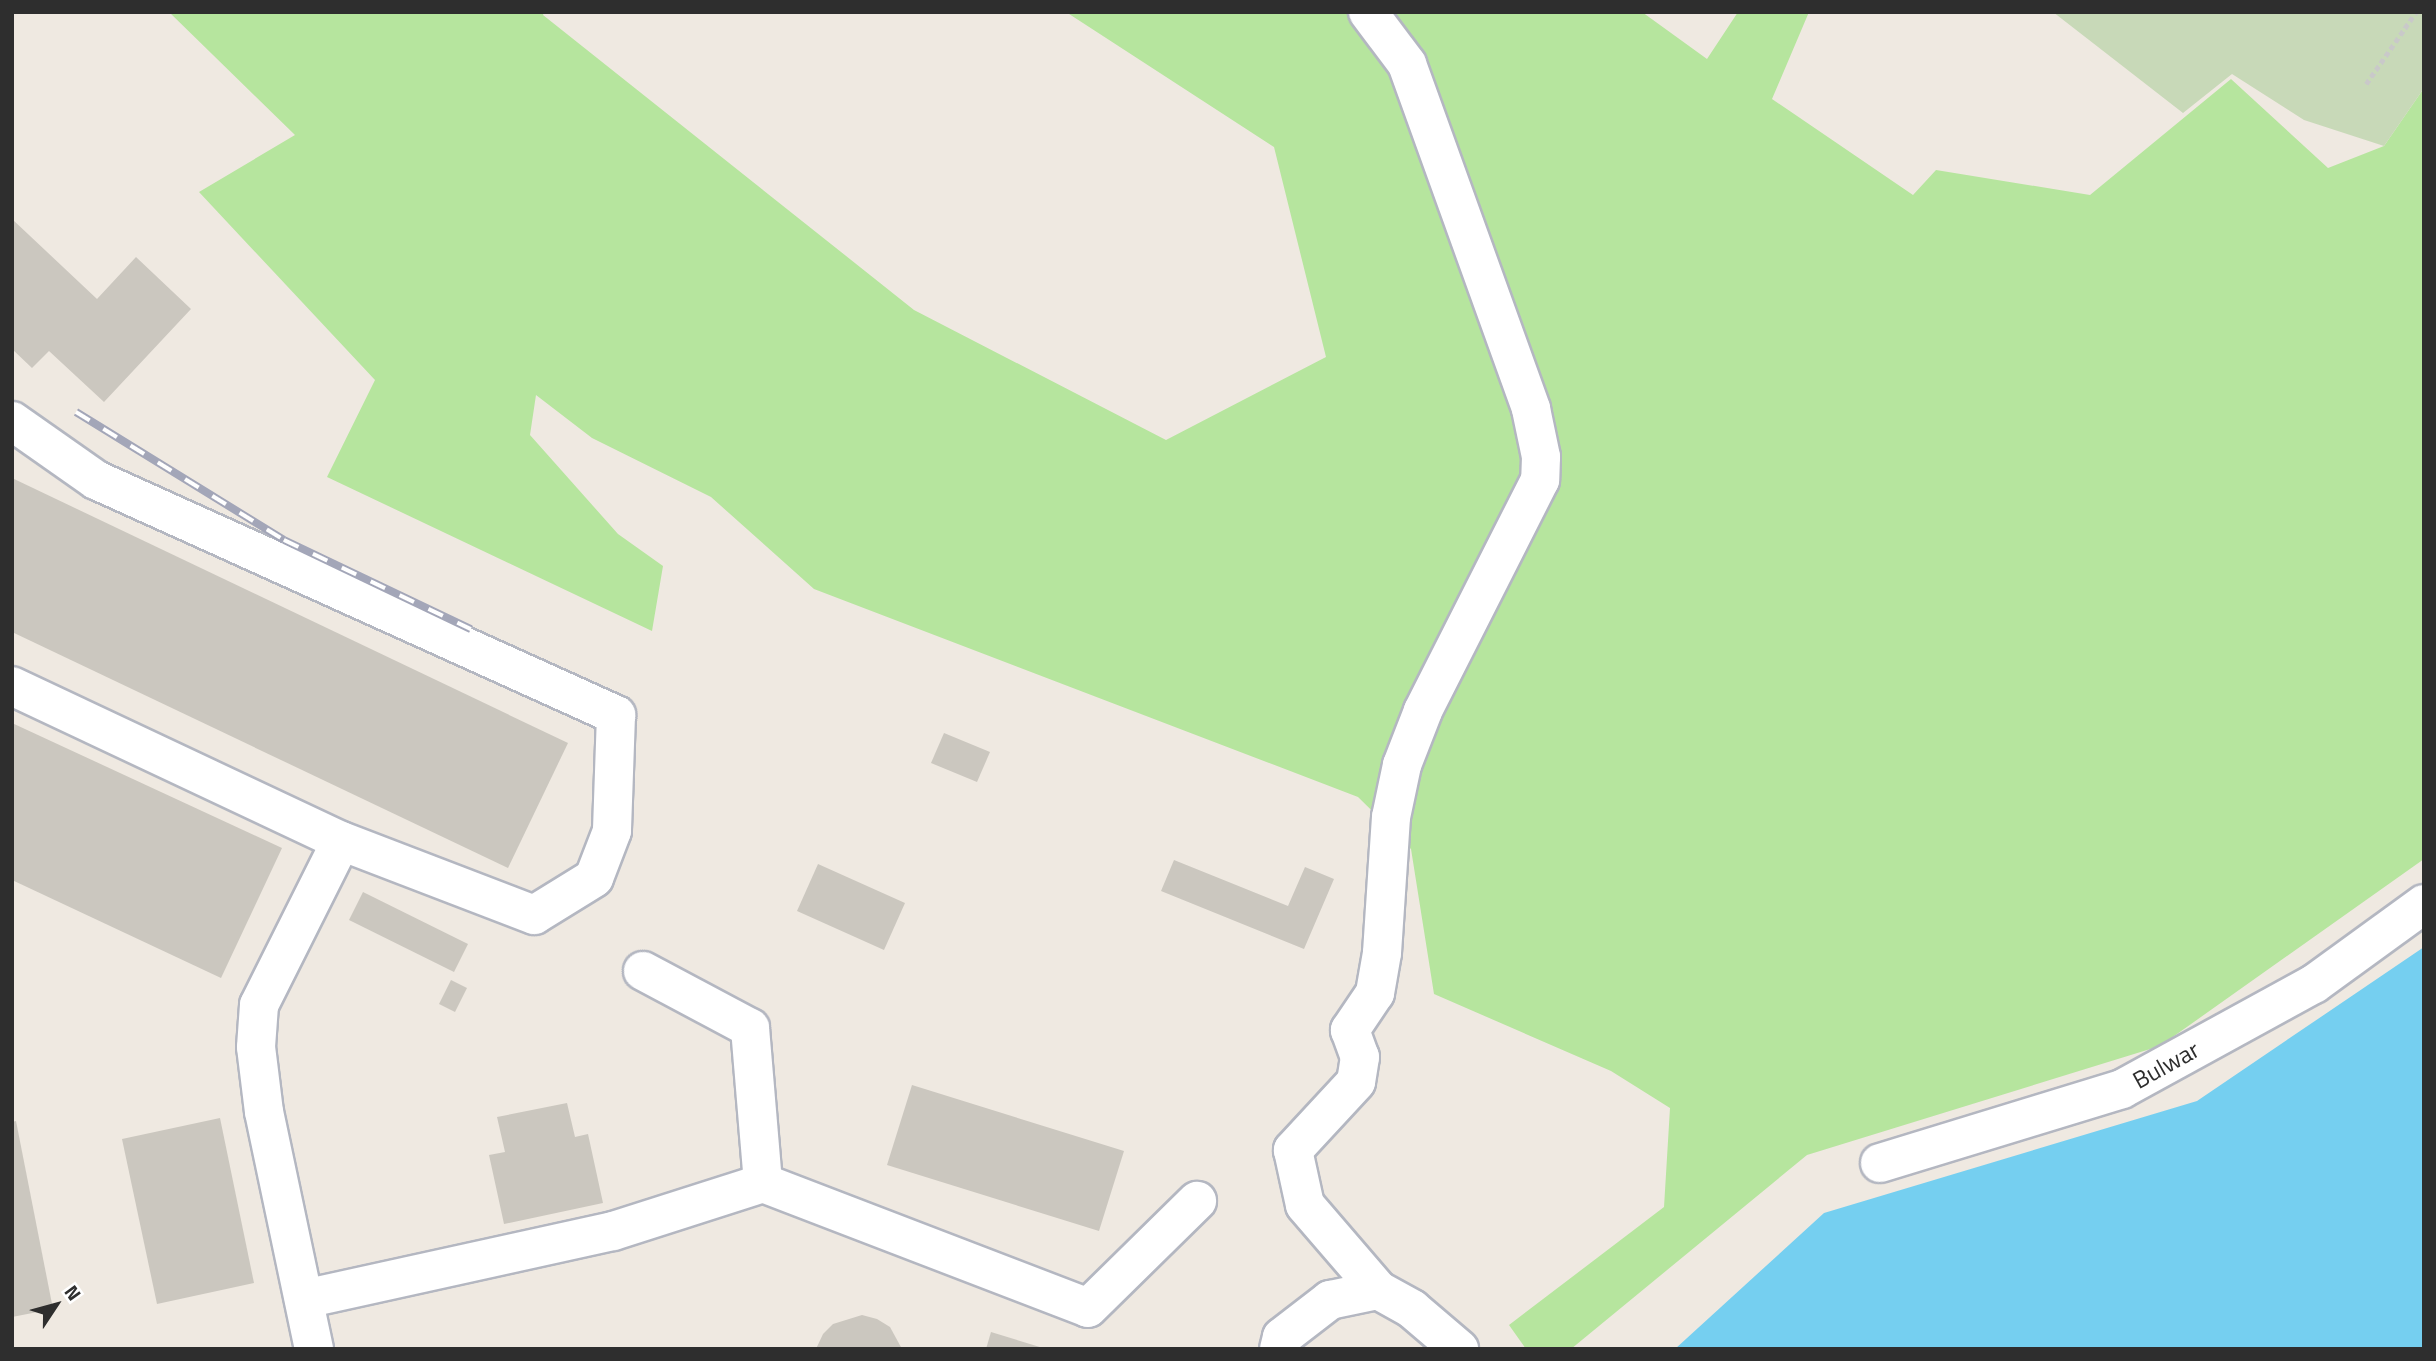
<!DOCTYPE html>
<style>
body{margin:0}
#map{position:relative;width:2436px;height:1361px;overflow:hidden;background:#efe9e1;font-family:"Titillium Web",sans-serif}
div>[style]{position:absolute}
.green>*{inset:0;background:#b6e59e}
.cemetery>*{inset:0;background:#c8d9b8}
.water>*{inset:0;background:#75cff0}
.building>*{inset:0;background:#cbc7bf}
.path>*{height:4.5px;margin-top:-2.25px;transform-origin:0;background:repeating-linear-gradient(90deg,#c9c9c9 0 5px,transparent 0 8.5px)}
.roads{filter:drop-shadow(2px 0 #b4b7c1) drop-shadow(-2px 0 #b4b7c1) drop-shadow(0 2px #b4b7c1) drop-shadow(0 -2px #b4b7c1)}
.minor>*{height:38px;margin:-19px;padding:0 19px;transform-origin:19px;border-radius:19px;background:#fff}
.rail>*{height:8px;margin-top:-4px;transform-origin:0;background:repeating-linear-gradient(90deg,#fff 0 16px,#a3a6b8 0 32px);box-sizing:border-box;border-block:2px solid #a3a6b8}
span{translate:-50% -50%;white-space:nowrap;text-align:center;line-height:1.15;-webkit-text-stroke:5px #fff;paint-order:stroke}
.street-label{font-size:24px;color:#2e2e2e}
.frame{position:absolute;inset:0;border:14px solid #2e2e2e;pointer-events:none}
.north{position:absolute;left:21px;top:1270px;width:70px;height:70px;-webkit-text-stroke:5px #fff;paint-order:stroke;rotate:54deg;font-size:19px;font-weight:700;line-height:28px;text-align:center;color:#2e2e2e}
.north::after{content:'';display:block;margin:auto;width:24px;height:32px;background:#2e2e2e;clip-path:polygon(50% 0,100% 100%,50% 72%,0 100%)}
</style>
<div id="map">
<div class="green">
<div style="clip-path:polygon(169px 12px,544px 12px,543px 15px,914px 310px,1166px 440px,1326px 357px,1274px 147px,1066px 12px,1642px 12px,1707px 59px,1738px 12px,1809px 12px,1772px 99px,1913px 195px,1936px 170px,2090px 195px,2231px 79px,2328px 168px,2384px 146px,2424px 88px,2424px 859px,2160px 1046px,1807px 1155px,1571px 1349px,1526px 1349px,1509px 1325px,1664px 1207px,1670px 1108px,1611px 1071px,1434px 994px,1411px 849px,1358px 797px,814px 589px,711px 497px,592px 438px,536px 395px,530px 435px,618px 534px,663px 566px,652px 631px,327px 477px,375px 380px,199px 192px,295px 135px)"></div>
</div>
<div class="cemetery">
<div style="clip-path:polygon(2053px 12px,2424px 12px,2424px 88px,2384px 146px,2304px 120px,2232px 74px,2183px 113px)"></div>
</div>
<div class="water">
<div style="clip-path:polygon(2424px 947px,2424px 1349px,1675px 1349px,1824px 1213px,2197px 1101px)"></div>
</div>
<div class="building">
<div style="clip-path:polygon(12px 219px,97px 299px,136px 257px,191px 309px,104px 402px,49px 351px,32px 368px,12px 349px)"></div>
<div style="clip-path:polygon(12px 478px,568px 743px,508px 868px,12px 632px)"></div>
<div style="clip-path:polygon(12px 723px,282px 848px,221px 978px,12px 880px)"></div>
<div style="clip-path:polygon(944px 733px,990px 752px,977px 782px,931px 763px)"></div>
<div style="clip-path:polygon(1174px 860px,1288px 906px,1305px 867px,1334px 879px,1304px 949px,1161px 891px)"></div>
<div style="clip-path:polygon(818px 864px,905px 903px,884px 950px,797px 911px)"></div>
<div style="clip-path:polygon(363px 892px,468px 944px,454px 972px,349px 920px)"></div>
<div style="clip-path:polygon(451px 980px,467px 988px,455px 1012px,439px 1004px)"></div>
<div style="clip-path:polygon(912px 1085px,1124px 1151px,1099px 1231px,887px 1165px)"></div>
<div style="clip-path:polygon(567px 1103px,575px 1137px,588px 1134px,603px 1203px,504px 1224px,489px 1155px,505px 1152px,497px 1117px)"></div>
<div style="clip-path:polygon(220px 1118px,254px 1283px,157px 1304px,122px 1139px)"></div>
<div style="clip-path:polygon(16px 1121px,53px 1309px,12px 1317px,12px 1122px)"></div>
<div style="clip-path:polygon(862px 1315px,877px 1319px,890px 1327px,902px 1349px,816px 1349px,823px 1334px,833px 1324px)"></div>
<div style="clip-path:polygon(991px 1332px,1043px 1348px,1043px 1349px,986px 1349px)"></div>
</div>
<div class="path">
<div style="left:2366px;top:84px;width:88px;rotate:-55.2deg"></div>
</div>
<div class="roads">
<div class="minor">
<div style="left:1368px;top:12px;width:65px;rotate:53.1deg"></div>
<div style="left:1407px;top:64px;width:367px;rotate:70.2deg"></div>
<div style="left:1531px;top:409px;width:49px;rotate:78.2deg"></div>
<div style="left:1541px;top:457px;width:23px;rotate:92deg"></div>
<div style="left:1540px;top:480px;width:259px;rotate:116.9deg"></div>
<div style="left:1423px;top:711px;width:58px;rotate:111.3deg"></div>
<div style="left:1402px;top:765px;width:53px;rotate:101.9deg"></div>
<div style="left:1391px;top:817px;width:136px;rotate:93.8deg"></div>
<div style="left:1382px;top:953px;width:41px;rotate:99.9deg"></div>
<div style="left:1375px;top:993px;width:45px;rotate:124deg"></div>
<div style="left:1350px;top:1030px;width:29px;rotate:70deg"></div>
<div style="left:1360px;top:1057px;width:25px;rotate:99deg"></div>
<div style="left:1356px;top:1082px;width:93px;rotate:132.8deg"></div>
<div style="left:1293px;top:1150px;width:56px;rotate:77.7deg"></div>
<div style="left:1305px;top:1205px;width:112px;rotate:49.3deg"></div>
<div style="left:1378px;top:1290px;width:39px;rotate:29deg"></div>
<div style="left:1412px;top:1309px;width:62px;rotate:40.4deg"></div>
<div style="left:12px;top:421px;width:103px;rotate:35.1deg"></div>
<div style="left:96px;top:480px;width:571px;rotate:24.32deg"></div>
<div style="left:616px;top:715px;width:116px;rotate:92deg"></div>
<div style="left:612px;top:831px;width:50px;rotate:111deg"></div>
<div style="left:594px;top:878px;width:70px;rotate:148.3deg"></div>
<div style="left:534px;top:915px;width:207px;rotate:-159deg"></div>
<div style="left:341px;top:841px;width:364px;rotate:-154.8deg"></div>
<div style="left:643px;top:971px;width:121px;rotate:28deg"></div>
<div style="left:750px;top:1028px;width:156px;rotate:85.2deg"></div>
<div style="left:763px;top:1183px;width:348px;rotate:21deg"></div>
<div style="left:1088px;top:1308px;width:153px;rotate:-44.5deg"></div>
<div style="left:1880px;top:1163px;width:253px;rotate:-17deg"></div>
<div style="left:2122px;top:1089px;width:219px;rotate:-28.7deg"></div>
<div style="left:2314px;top:984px;width:136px;rotate:-36deg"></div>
<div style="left:304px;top:1299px;width:316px;rotate:-12.4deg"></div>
<div style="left:613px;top:1231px;width:157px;rotate:-17.7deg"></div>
<div style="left:314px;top:1349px;width:242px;rotate:-101.9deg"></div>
<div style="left:264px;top:1112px;width:65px;rotate:-97deg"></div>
<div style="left:256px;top:1047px;width:42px;rotate:-85.9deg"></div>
<div style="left:259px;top:1005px;width:183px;rotate:-63.4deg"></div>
<div style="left:1279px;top:1349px;width:12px;rotate:-76deg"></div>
<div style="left:1282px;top:1337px;width:61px;rotate:-37.6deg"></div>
<div style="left:1330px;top:1300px;width:49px;rotate:-11.8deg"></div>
</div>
</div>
<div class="rail">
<div style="left:76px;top:412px;width:244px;rotate:31.6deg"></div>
<div style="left:284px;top:540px;width:207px;rotate:25.5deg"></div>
</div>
<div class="street-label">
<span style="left:2166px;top:1065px;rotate:-29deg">Bulwar</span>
</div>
<div class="frame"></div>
<div class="north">N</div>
</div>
